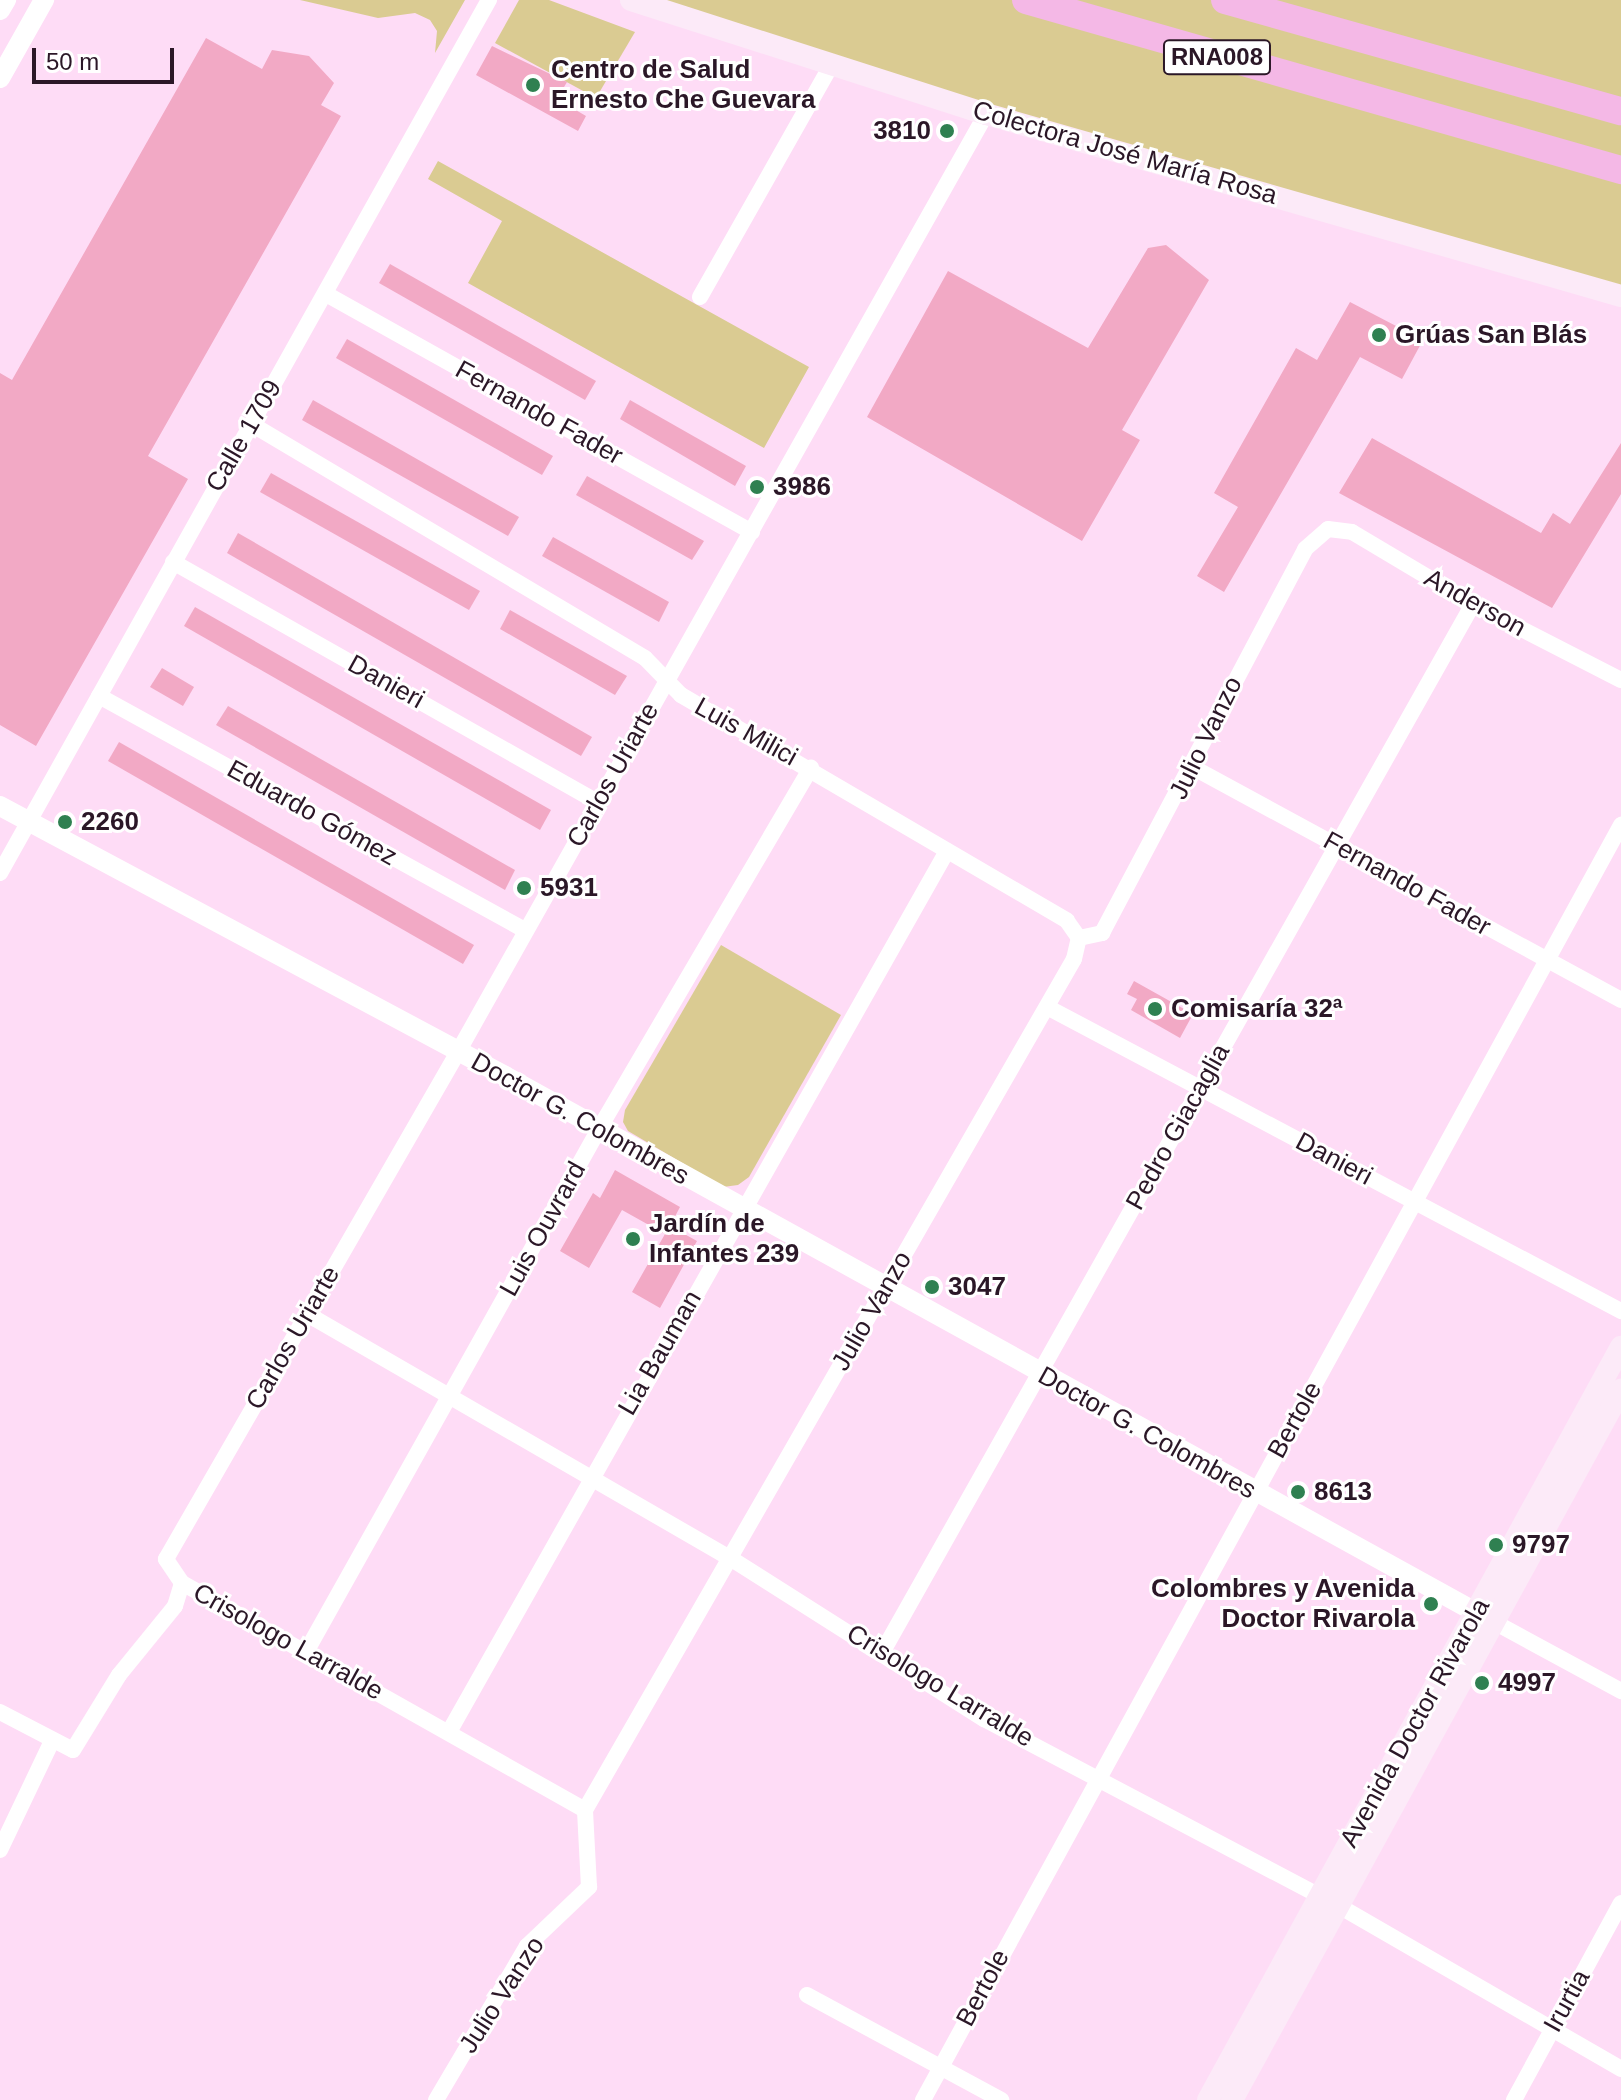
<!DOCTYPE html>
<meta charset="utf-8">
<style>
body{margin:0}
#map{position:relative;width:1621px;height:2100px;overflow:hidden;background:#fedcf6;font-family:Arial,sans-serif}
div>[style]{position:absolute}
.green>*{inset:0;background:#dacb92}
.building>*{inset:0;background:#f2a9c5}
.minor>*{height:16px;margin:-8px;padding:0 8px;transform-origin:8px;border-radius:8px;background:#fff}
.tertiary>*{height:20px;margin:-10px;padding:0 10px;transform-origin:10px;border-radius:10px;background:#fff}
.secondary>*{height:22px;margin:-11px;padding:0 11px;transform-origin:11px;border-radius:11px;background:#fceaf8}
.motorway>*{height:28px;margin:-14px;padding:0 14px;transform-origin:14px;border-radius:14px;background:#f4b8e6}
.dots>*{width:22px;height:22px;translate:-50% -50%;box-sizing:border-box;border:4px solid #fff;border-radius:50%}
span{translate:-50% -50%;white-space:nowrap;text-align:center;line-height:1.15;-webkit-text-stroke:6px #fff;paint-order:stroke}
.shield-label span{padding:2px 6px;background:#fff;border:2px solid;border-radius:6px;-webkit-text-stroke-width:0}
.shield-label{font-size:24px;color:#2b1727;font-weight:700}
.poi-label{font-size:26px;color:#2b1727;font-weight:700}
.left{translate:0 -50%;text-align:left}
.right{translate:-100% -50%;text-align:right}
.street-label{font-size:26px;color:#2b1727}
.scale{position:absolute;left:32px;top:48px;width:142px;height:36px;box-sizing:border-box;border:4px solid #2b1727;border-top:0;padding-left:10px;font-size:24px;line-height:28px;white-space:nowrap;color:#2b1727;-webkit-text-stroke:6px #fff;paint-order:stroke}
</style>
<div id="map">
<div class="green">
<div style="clip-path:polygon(300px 0,465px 0,435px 53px,437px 31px,430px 20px,415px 13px,378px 18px)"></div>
<div style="clip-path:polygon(519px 0,549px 0,635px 32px,596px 98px,495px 43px)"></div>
<div style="clip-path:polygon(631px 0,1621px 0,1621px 296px)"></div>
<div style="clip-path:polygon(438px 161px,809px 367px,764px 448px,468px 283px,502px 221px,428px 179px)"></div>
<div style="clip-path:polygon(721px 945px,841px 1015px,749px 1177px,738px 1185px,723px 1187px,628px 1131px,623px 1122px,625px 1110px)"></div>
</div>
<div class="building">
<div style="clip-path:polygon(206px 38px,262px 69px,272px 50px,309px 56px,334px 83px,321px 105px,341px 116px,148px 456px,188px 479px,36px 746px,0 725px,0 373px,12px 380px)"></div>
<div style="clip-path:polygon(492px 46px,567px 82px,557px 99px,586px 116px,578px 131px,476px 75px)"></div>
<div style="clip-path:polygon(1166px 245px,1209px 280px,1122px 430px,1140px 440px,1082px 541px,867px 417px,948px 271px,1088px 348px,1148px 248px)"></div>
<div style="clip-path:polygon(390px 264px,596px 381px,585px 400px,379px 283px)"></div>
<div style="clip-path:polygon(1350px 302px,1423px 340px,1402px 379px,1360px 357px,1224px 592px,1197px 576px,1238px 507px,1214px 493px,1296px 348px,1317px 360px)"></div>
<div style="clip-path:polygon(347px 339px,553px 456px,542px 475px,336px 358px)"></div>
<div style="clip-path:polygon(313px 400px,519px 517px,508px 536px,302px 420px)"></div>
<div style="clip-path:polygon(630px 400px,746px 466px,735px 486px,620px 419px)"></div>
<div style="clip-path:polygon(1372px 438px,1541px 533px,1553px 513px,1570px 524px,1621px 443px,1621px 494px,1552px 608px,1339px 493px)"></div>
<div style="clip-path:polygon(271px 473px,480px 591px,469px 610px,260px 492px)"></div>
<div style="clip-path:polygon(587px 476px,704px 541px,692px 560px,576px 495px)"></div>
<div style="clip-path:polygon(238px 533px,592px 737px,581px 756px,227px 553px)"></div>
<div style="clip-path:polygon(553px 537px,669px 602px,659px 622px,542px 556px)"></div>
<div style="clip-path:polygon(195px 607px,551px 810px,540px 830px,184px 626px)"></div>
<div style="clip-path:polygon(510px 610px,627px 676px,615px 695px,500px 629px)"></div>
<div style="clip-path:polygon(162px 668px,194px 687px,183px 706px,150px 687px)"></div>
<div style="clip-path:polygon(228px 706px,515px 870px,505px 890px,216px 725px)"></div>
<div style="clip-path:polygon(119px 742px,474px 945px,463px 964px,108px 761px)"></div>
<div style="clip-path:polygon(1134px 981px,1193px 1014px,1180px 1038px,1131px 1010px,1137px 999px,1127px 994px)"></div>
<div style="clip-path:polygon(615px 1170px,680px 1207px,670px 1226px,697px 1241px,660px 1308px,632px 1292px,665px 1234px,622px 1210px,589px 1268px,560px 1251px,593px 1193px,600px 1198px)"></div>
</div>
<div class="minor">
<div style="left:326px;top:294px;width:488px;rotate:29.2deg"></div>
<div style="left:700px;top:297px;width:266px;rotate:-60.5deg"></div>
<div style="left:251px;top:424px;width:458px;rotate:30.7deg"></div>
<div style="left:645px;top:658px;width:52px;rotate:45.8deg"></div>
<div style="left:681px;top:695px;width:447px;rotate:30.3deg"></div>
<div style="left:1067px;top:921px;width:21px;rotate:55deg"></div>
<div style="left:173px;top:562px;width:488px;rotate:29.5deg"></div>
<div style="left:99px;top:696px;width:486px;rotate:28.8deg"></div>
<div style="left:1194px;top:768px;width:486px;rotate:28.5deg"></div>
<div style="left:0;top:873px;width:1001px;rotate:-60.75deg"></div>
<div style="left:1079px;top:938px;width:24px;rotate:-12deg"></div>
<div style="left:1102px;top:933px;width:434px;rotate:-62.1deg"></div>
<div style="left:1305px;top:549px;width:30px;rotate:-41deg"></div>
<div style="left:1328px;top:529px;width:24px;rotate:7deg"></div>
<div style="left:1352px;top:532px;width:141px;rotate:30.8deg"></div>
<div style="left:1473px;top:604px;width:166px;rotate:27.2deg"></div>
<div style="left:1047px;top:1007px;width:650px;rotate:27.91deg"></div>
<div style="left:307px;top:1314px;width:488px;rotate:30deg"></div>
<div style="left:730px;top:1558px;width:301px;rotate:32.4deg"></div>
<div style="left:984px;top:1719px;width:401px;rotate:27.8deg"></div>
<div style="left:1339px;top:1906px;width:326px;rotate:30deg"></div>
<div style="left:1494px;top:1622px;width:145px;rotate:28.5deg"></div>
<div style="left:883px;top:1651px;width:1202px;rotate:-60.6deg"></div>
<div style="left:306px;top:1652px;width:599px;rotate:-60.74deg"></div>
<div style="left:599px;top:1129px;width:419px;rotate:-59.6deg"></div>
<div style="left:0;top:1712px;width:82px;rotate:27.5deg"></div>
<div style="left:73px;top:1750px;width:88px;rotate:-58.5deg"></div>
<div style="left:119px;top:1675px;width:89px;rotate:-50.9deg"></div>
<div style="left:175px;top:1606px;width:24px;rotate:-73deg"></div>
<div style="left:449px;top:1732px;width:1012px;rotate:-60.52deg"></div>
<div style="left:585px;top:1810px;width:463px;rotate:-150.6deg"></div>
<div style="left:182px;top:1583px;width:29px;rotate:-124deg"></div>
<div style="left:166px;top:1559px;width:585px;rotate:-60.06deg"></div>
<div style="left:458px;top:1052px;width:1076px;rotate:-60.62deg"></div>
<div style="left:0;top:1850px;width:121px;rotate:-64.5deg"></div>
<div style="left:807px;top:1995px;width:221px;rotate:28.4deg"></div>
<div style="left:436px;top:2100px;width:179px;rotate:-59.4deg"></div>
<div style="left:527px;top:1946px;width:86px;rotate:-43.6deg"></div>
<div style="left:589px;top:1887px;width:77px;rotate:-93deg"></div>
<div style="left:585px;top:1810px;width:981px;rotate:-60.12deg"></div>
<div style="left:1074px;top:959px;width:22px;rotate:-77deg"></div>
<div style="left:923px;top:2100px;width:1454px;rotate:-61.3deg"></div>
<div style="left:1514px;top:2100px;width:224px;rotate:-61.5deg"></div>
</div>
<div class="tertiary">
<div style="left:0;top:10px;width:12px;rotate:-59deg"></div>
<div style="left:0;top:78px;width:90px;rotate:-60.6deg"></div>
<div style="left:0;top:806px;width:573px;rotate:28.13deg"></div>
<div style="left:505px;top:1076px;width:1123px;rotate:28.92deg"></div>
</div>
<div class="secondary">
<div style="left:631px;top:0;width:373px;rotate:17.8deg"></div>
<div style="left:986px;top:114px;width:661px;rotate:15.99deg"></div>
<div style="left:1208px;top:2100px;width:859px;rotate:-61.26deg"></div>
<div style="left:1232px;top:2100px;width:810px;rotate:-61.28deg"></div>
</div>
<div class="motorway">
<div style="left:1026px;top:0;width:619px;rotate:15.95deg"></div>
<div style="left:1225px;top:0;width:411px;rotate:15.7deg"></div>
</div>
<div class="dots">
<div style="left:533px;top:85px;background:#2f8051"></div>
<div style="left:947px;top:131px;background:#2f8051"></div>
<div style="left:1379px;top:335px;background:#2f8051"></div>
<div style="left:757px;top:487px;background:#2f8051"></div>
<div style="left:65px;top:822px;background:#2f8051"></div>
<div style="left:524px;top:888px;background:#2f8051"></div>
<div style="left:1155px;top:1009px;background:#2f8051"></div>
<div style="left:633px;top:1239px;background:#2f8051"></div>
<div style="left:932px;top:1287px;background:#2f8051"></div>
<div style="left:1298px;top:1492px;background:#2f8051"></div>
<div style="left:1496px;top:1545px;background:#2f8051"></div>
<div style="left:1431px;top:1604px;background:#2f8051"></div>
<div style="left:1482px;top:1683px;background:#2f8051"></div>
</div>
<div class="shield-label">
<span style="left:1217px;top:57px">RNA008</span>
</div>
<div class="poi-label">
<span class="left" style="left:551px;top:85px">Centro de Salud<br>Ernesto Che Guevara</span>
<span class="right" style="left:931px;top:131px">3810</span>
<span class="left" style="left:1395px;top:335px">Grúas San Blás</span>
<span class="left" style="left:773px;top:487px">3986</span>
<span class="left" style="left:81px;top:822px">2260</span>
<span class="left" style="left:540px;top:888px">5931</span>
<span class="left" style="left:1171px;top:1009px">Comisaría 32ª</span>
<span class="left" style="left:649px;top:1239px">Jardín de<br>Infantes 239</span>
<span class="left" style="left:948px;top:1287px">3047</span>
<span class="left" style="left:1314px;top:1492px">8613</span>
<span class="left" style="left:1512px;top:1545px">9797</span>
<span class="right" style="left:1415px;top:1604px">Colombres y Avenida<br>Doctor Rivarola</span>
<span class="left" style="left:1498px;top:1683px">4997</span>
</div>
<div class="street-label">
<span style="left:1125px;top:153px;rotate:16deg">Colectora José María Rosa</span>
<span style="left:539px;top:413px;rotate:29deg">Fernando Fader</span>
<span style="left:244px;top:436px;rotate:-60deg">Calle 1709</span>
<span style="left:1475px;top:603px;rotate:29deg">Anderson</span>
<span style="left:386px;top:682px;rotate:29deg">Danieri</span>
<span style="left:746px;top:732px;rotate:29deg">Luis Milici</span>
<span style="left:1206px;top:738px;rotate:-64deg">Julio Vanzo</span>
<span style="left:613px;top:775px;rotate:-61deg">Carlos Uriarte</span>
<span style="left:312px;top:813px;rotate:29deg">Eduardo Gómez</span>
<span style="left:1407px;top:884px;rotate:29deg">Fernando Fader</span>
<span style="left:580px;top:1119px;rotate:29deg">Doctor G. Colombres</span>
<span style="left:1178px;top:1127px;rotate:-61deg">Pedro Giacaglia</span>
<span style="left:1334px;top:1159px;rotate:28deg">Danieri</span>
<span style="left:543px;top:1229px;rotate:-61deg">Luis Ouvrard</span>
<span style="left:872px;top:1311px;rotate:-60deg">Julio Vanzo</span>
<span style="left:293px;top:1338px;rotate:-60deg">Carlos Uriarte</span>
<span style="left:660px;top:1353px;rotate:-60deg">Lia Bauman</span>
<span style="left:1295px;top:1420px;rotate:-61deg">Bertole</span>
<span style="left:1147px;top:1433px;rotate:29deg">Doctor G. Colombres</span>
<span style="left:288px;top:1642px;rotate:29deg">Crisologo Larralde</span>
<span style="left:940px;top:1686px;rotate:31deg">Crisologo Larralde</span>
<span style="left:1415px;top:1723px;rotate:-61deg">Avenida Doctor Rivarola</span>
<span style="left:983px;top:1988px;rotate:-62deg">Bertole</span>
<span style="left:502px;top:1995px;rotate:-57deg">Julio Vanzo</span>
<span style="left:1567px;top:2001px;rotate:-61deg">Irurtia</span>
</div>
<div class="scale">50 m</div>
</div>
